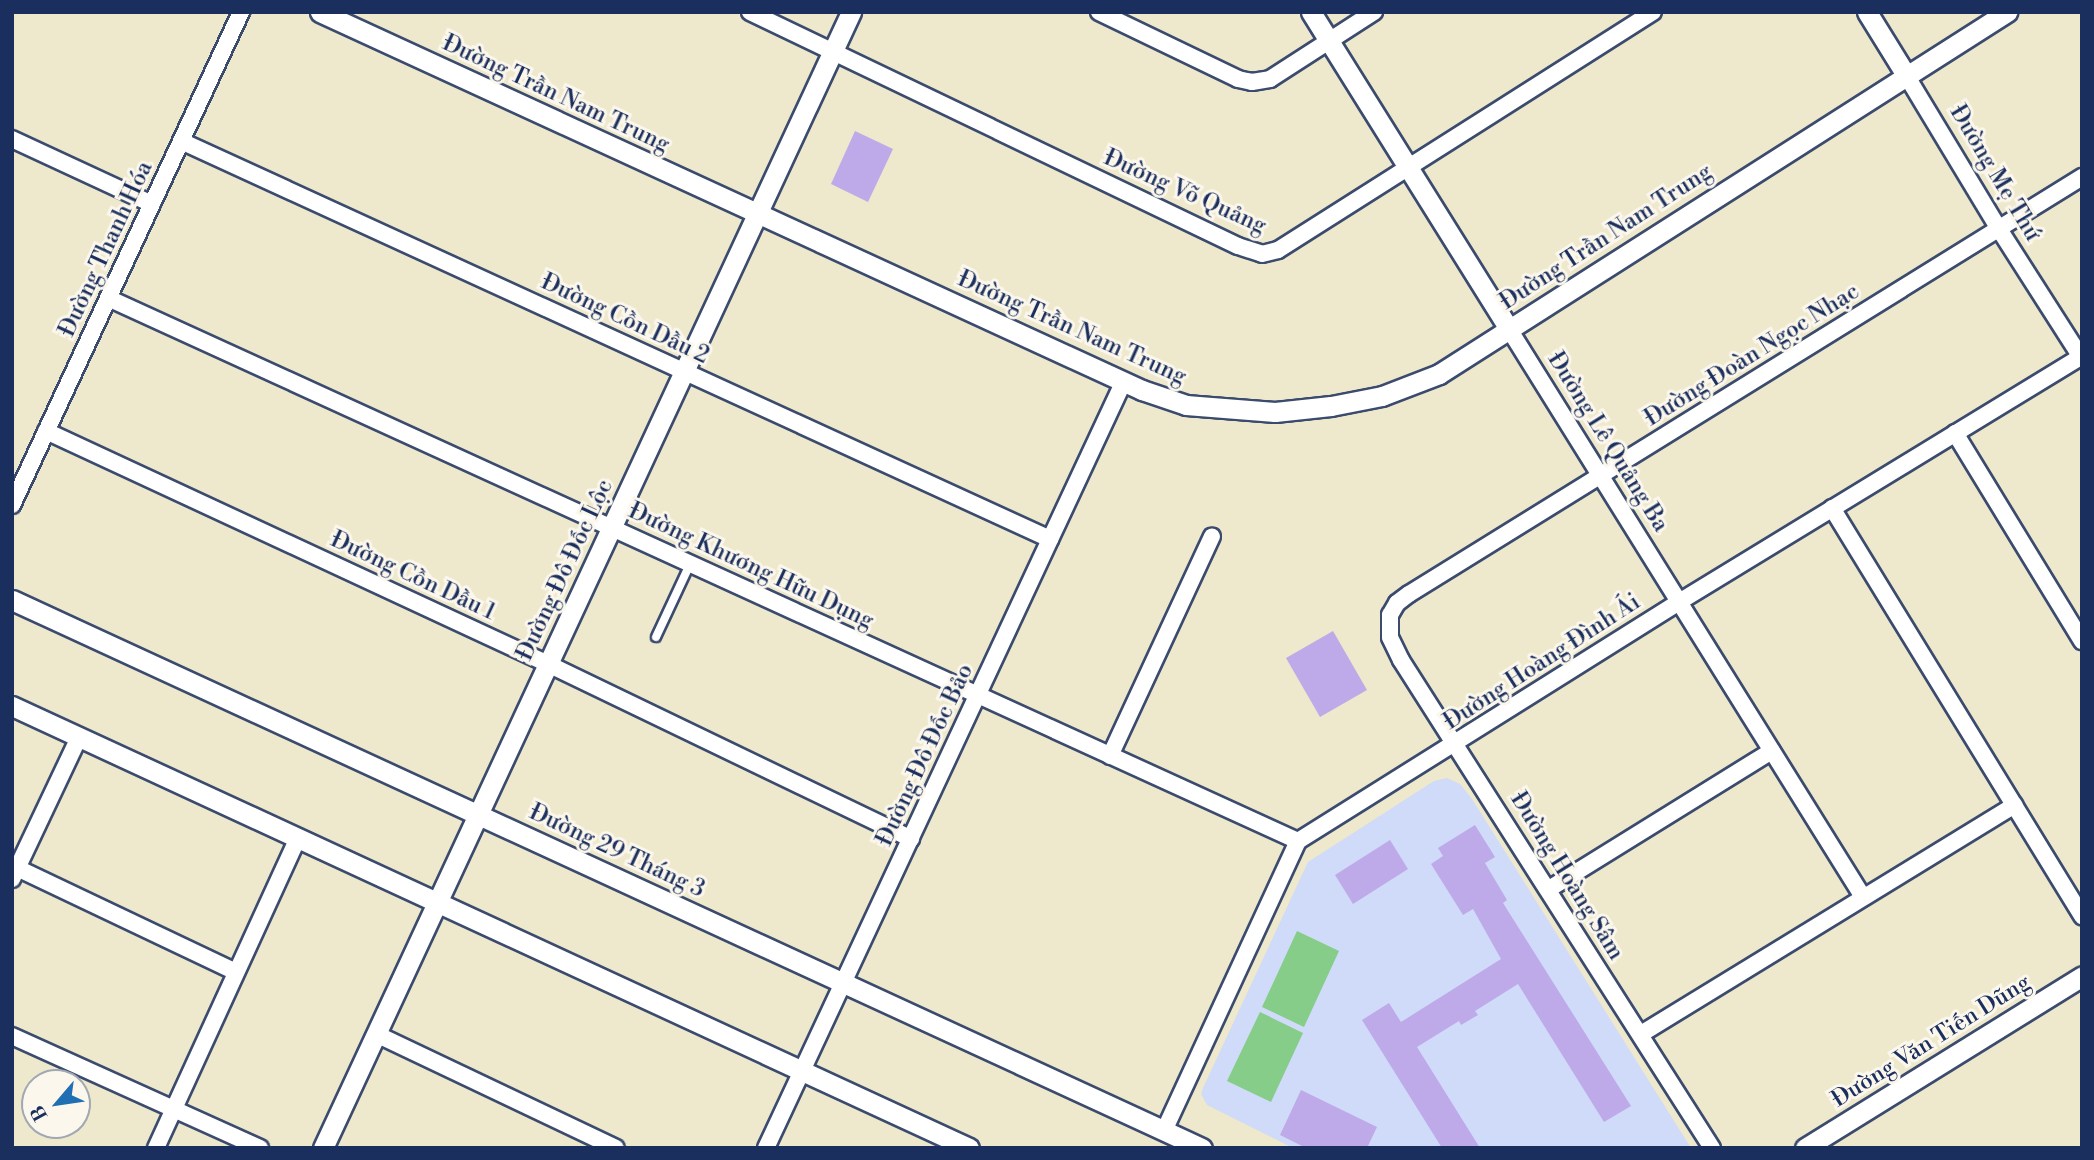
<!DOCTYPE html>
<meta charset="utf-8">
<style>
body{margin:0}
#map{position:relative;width:2094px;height:1160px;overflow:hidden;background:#eee8cc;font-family:"Libre Bodoni",serif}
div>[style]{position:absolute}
.built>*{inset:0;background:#d0daf9}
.green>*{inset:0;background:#85cd88}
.building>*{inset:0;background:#beaae8}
.roads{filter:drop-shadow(2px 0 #3b4b6e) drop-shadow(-2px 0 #3b4b6e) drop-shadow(0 2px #3b4b6e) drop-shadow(0 -2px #3b4b6e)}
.service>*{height:8px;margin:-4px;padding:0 4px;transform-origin:4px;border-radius:4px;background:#fff}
.minor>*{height:16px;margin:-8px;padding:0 8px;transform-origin:8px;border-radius:8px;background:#fff}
.tertiary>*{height:19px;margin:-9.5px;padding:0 9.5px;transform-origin:9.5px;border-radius:9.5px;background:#fff}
span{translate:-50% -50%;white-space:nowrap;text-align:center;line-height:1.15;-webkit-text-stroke:6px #fbf7ec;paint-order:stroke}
.street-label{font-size:23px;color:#1b2f5e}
.frame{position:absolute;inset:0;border:14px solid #1b2f5e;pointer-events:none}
.north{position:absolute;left:21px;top:1069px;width:70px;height:70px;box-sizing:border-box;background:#fbf7ec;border:2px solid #a1a7b3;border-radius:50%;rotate:241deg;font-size:19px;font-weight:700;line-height:28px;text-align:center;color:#1b2f5e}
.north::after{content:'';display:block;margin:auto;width:24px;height:32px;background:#1f6fb2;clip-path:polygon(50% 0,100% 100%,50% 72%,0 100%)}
</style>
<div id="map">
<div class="built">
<div style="clip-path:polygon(1447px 778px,1460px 784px,1472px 799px,1691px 1148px,1293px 1148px,1207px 1105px,1201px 1094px,1203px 1088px,1308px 862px,1434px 781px)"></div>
</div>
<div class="green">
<div style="clip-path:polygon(1297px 931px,1339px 951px,1304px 1027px,1262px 1007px)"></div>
<div style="clip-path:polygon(1260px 1012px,1303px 1033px,1271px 1102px,1227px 1081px)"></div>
</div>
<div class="building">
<div style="clip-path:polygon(855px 131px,893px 149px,868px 202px,831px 184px)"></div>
<div style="clip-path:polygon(1333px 631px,1367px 690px,1320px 717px,1286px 658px)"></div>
<div style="clip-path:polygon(1475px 825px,1495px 857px,1485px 863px,1507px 900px,1503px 903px,1631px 1106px,1604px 1122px,1518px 984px,1475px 1011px,1478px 1015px,1461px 1025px,1459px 1021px,1417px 1047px,1480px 1148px,1442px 1148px,1362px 1020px,1389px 1003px,1401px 1022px,1501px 959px,1473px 909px,1463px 915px,1431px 864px,1443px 856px,1438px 848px)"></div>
<div style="clip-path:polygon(1390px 840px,1408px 869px,1353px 904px,1335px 875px)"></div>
<div style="clip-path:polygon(1301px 1090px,1377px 1127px,1367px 1148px,1306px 1148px,1280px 1135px)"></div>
</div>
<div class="roads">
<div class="service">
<div style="left:656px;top:637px;width:81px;rotate:-65deg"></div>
</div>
<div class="minor">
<div style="left:750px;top:12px;width:541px;rotate:25.62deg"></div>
<div style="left:1238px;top:246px;width:25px;rotate:18deg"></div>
<div style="left:1262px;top:254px;width:16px;rotate:-14deg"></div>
<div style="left:1278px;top:250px;width:444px;rotate:-32.4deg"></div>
<div style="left:1099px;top:12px;width:154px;rotate:25.7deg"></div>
<div style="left:1238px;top:79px;width:14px;rotate:12deg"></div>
<div style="left:1252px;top:82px;width:18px;rotate:-9deg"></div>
<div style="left:1270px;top:79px;width:124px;rotate:-32.8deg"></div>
<div style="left:1906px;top:75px;width:180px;rotate:58.9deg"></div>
<div style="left:1999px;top:229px;width:154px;rotate:57.4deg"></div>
<div style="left:12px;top:139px;width:154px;rotate:24.9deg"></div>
<div style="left:181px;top:141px;width:956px;rotate:24.61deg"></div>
<div style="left:108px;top:298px;width:1308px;rotate:24.53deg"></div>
<div style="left:1509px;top:329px;width:669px;rotate:58.07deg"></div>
<div style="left:46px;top:431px;width:553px;rotate:24.9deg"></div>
<div style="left:548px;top:664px;width:403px;rotate:25.7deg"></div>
<div style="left:1955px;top:433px;width:244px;rotate:58.6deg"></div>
<div style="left:12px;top:505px;width:544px;rotate:-65.08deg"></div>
<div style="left:1832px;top:508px;width:479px;rotate:58.5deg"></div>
<div style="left:1110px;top:756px;width:242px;rotate:-65.1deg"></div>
<div style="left:17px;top:868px;width:242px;rotate:25.4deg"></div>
<div style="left:12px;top:879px;width:157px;rotate:-64.7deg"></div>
<div style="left:1549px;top:889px;width:262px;rotate:-31.8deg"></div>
<div style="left:1641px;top:1034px;width:438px;rotate:-31.5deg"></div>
<div style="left:378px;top:1035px;width:263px;rotate:25.4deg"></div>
<div style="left:12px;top:1036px;width:272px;rotate:24.3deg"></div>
<div style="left:1164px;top:1131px;width:319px;rotate:-65.2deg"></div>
<div style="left:1298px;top:841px;width:450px;rotate:-32.1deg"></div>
<div style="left:1679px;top:602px;width:472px;rotate:-31.4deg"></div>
<div style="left:156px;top:1148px;width:341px;rotate:-65.4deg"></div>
<div style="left:766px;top:1148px;width:846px;rotate:-64.98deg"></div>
<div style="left:1712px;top:1148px;width:579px;rotate:-122.51deg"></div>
<div style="left:1401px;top:660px;width:25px;rotate:-116deg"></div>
<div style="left:1390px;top:637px;width:22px;rotate:-90deg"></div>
<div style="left:1390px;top:615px;width:14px;rotate:-60deg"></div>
<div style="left:1397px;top:603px;width:15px;rotate:-37deg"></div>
<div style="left:1409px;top:594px;width:792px;rotate:-31.78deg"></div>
</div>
<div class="tertiary">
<div style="left:320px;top:12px;width:905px;rotate:24.7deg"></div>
<div style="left:1142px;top:390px;width:46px;rotate:18.8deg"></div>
<div style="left:1186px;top:405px;width:89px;rotate:4.5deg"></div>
<div style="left:1275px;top:412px;width:56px;rotate:-6.1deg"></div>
<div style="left:1331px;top:406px;width:52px;rotate:-11.1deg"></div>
<div style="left:1382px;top:396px;width:61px;rotate:-21.1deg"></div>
<div style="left:1439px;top:374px;width:674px;rotate:-32.51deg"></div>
<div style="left:1311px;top:12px;width:374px;rotate:58deg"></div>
<div style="left:1867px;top:12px;width:74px;rotate:58.2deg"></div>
<div style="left:12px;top:600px;width:1310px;rotate:24.73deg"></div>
<div style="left:12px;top:706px;width:1054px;rotate:24.79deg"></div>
<div style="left:323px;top:1148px;width:1253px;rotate:-65.07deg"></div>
<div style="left:1805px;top:1148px;width:326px;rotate:-31.8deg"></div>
</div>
</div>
<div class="street-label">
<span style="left:556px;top:94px;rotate:25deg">Đường Trần Nam Trung</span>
<span style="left:1995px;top:173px;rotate:59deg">Đường Mẹ Thứ</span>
<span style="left:1185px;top:192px;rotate:24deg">Đường Võ Quảng</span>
<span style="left:1606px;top:237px;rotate:-33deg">Đường Trần Nam Trung</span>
<span style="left:106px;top:249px;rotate:-65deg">Đường Thanh Hóa</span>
<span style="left:625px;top:319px;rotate:25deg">Đường Cồn Dầu 2</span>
<span style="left:1072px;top:328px;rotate:24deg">Đường Trần Nam Trung</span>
<span style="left:1752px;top:355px;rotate:-32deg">Đường Đoàn Ngọc Nhạc</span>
<span style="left:1608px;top:442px;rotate:58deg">Đường Lê Quảng Ba</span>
<span style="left:751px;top:566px;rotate:25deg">Đường Khương Hữu Dụng</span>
<span style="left:565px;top:570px;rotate:-65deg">Đường Đô Đốc Lộc</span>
<span style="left:413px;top:576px;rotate:25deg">Đường Cồn Dầu 1</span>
<span style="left:1542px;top:662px;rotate:-33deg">Đường Hoàng Đình Ái</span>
<span style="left:925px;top:755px;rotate:-65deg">Đường Đô Đốc Bảo</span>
<span style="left:617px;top:851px;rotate:25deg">Đường 29 Tháng 3</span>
<span style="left:1567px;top:876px;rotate:58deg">Đường Hoàng Sâm</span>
<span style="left:1931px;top:1041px;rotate:-32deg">Đường Văn Tiến Dũng</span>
</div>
<div class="frame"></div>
<div class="north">B</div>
</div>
